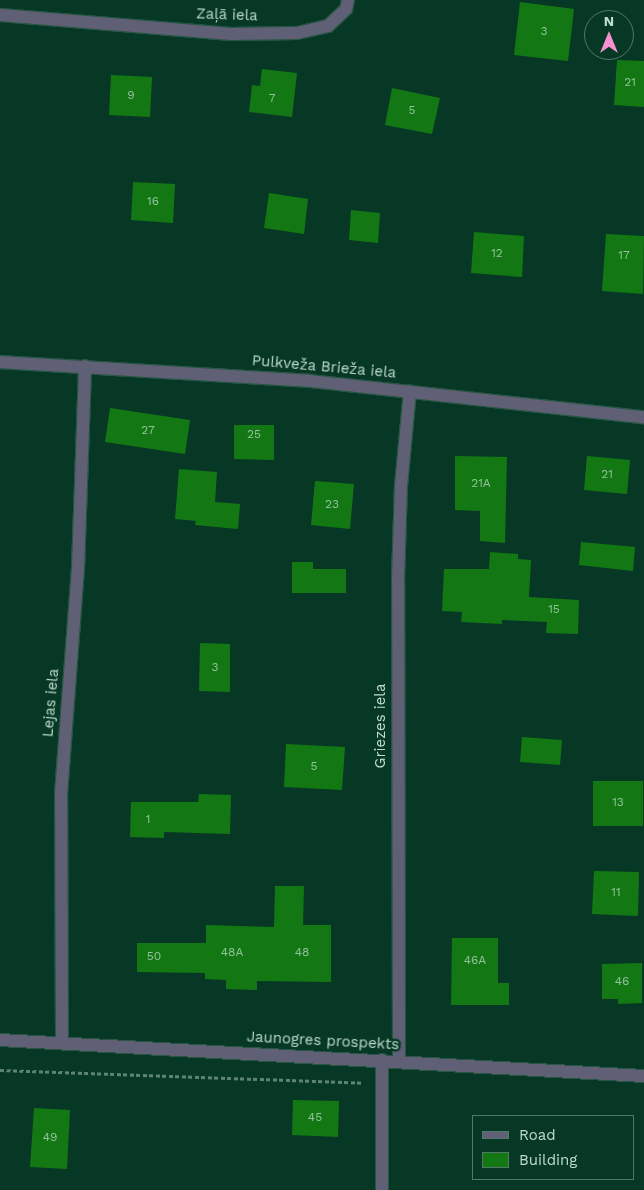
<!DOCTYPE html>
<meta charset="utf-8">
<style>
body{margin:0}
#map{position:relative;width:644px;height:1190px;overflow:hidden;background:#073826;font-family:"Work Sans",sans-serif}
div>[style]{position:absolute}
.building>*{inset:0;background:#137814}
.path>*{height:3px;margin-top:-1.5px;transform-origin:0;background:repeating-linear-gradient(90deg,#5c8473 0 4px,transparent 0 6.5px)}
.roads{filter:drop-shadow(1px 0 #285544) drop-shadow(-1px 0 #285544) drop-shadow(0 1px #285544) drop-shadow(0 -1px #285544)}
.minor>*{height:12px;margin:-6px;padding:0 6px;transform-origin:6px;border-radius:6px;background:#5f6076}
.tertiary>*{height:12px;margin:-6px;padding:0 6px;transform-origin:6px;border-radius:6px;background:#5f6076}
span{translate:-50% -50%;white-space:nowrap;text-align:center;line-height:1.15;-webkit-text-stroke:5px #073826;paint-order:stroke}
.number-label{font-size:12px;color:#92c29d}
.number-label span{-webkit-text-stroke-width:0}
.street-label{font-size:15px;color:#bddbcb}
.legend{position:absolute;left:472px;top:1115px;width:162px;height:65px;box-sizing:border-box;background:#073826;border:1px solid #507968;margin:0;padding:6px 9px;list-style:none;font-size:15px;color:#bddbcb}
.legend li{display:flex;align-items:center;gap:10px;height:25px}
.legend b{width:25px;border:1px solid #507968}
.north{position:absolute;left:584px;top:10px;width:50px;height:50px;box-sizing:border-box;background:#073826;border:1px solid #507968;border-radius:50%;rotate:0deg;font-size:14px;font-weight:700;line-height:20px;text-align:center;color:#bddbcb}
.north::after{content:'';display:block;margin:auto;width:18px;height:22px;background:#f690d0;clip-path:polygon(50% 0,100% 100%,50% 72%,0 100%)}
</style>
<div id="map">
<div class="building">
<div style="clip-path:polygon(520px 2px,574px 9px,568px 61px,514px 55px)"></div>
<div style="clip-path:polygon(617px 60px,644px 61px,644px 107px,614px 105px)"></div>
<div style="clip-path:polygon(262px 69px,297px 73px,292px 117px,249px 112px,252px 85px,260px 86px)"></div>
<div style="clip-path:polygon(111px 75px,152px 77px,150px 117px,109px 115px)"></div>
<div style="clip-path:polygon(392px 88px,440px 98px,432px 134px,385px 125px)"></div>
<div style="clip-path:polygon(133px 182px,175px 184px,173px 223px,131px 220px)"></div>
<div style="clip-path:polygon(269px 193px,308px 199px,304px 234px,264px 228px)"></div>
<div style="clip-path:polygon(351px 210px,380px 213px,378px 243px,349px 240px)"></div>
<div style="clip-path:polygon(474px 232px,524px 236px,522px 277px,471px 273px)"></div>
<div style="clip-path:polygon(606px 234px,644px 236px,643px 294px,602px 291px)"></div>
<div style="clip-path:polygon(110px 408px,190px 420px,185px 454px,105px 442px)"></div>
<div style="clip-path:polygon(234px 425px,274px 425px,274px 460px,234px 459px)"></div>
<div style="clip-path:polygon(455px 456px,507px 457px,505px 543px,480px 541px,480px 511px,455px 510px)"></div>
<div style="clip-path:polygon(587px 456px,630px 460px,627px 494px,584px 490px)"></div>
<div style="clip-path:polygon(179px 469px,217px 472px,215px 502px,240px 504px,238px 529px,195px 525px,196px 521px,175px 519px)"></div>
<div style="clip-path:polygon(315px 481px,354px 484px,350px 529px,311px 525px)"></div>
<div style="clip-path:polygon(581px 542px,635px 547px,633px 571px,579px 565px)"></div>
<div style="clip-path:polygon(490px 552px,518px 554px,518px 559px,531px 560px,529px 597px,579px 600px,578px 634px,546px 633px,547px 622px,502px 620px,502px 624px,461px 622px,462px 612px,442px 611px,444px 569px,489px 569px)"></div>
<div style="clip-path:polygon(292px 562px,313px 562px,313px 569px,346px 569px,346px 593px,292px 593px)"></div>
<div style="clip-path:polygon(200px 643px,230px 644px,230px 692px,199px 691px)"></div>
<div style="clip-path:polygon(522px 737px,562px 740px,560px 765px,520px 762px)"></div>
<div style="clip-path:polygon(286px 744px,345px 747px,342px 790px,284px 787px)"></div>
<div style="clip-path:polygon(593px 781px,643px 781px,643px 826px,593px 826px)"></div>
<div style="clip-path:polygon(199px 794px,231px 795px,230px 834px,164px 832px,164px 838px,130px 837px,131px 802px,198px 802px)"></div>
<div style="clip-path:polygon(594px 871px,639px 872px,638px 916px,592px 914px)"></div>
<div style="clip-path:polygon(275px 886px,304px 886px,303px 925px,331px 925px,331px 982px,257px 981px,257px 990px,226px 989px,226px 980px,205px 979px,205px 973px,137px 972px,137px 943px,206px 943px,206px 925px,274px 927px)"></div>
<div style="clip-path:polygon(452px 938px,498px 938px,498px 983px,509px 983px,509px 1005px,451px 1005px)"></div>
<div style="clip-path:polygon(642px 963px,642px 1003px,618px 1004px,618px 999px,602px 999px,602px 964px)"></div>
<div style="clip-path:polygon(293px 1100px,339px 1101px,338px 1137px,292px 1135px)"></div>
<div style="clip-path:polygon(34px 1108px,70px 1110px,67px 1169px,30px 1167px)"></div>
</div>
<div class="path">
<div style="left:0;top:1070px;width:364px;rotate:2deg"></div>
</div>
<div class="roads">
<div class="minor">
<div style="left:0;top:15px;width:232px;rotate:4.7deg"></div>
<div style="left:231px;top:34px;width:66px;rotate:-0.9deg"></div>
<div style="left:297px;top:33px;width:32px;rotate:-13deg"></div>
<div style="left:328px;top:26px;width:25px;rotate:-43deg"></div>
<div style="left:346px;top:9px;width:9px;rotate:-77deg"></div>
<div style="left:62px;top:1043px;width:249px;rotate:-90.2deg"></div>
<div style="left:61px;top:794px;width:226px;rotate:-85.7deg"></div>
<div style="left:78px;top:569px;width:203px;rotate:-88deg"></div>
<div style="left:399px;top:1061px;width:481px;rotate:-90.1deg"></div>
<div style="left:398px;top:580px;width:94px;rotate:-88.2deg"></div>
<div style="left:401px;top:486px;width:95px;rotate:-84.6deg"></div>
<div style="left:382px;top:1190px;width:130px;rotate:-90deg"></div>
</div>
<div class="tertiary">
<div style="left:0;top:362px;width:311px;rotate:3.5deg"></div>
<div style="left:310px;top:381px;width:336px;rotate:6.2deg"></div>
<div style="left:0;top:1040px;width:645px;rotate:3.2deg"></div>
</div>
</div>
<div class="number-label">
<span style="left:544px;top:32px">3</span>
<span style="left:630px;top:83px">21</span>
<span style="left:131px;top:96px">9</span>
<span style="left:272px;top:99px">7</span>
<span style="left:412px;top:111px">5</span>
<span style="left:153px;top:202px">16</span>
<span style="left:497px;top:254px">12</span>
<span style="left:624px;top:256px">17</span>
<span style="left:148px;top:431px">27</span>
<span style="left:254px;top:435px">25</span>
<span style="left:607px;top:475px">21</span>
<span style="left:481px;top:484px">21A</span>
<span style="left:332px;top:505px">23</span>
<span style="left:554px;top:610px">15</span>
<span style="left:215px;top:668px">3</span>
<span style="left:314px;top:767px">5</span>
<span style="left:618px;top:803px">13</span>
<span style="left:148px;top:820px">1</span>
<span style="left:616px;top:893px">11</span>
<span style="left:232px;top:953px">48A</span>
<span style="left:302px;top:953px">48</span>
<span style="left:154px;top:957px">50</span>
<span style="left:475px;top:961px">46A</span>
<span style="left:622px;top:982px">46</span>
<span style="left:315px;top:1118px">45</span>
<span style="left:50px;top:1138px">49</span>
</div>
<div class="street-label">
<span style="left:227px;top:15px;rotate:2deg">Zaļā iela</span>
<span style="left:324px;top:367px;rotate:5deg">Pulkveža Brieža iela</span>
<span style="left:51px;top:703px;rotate:-85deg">Lejas iela</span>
<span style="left:381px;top:726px;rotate:-90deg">Griezes iela</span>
<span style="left:323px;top:1041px;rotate:3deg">Jaunogres prospekts</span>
</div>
<ul class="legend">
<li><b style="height:6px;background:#5f6076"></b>Road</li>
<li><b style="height:14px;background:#137814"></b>Building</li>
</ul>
<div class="north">N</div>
</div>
